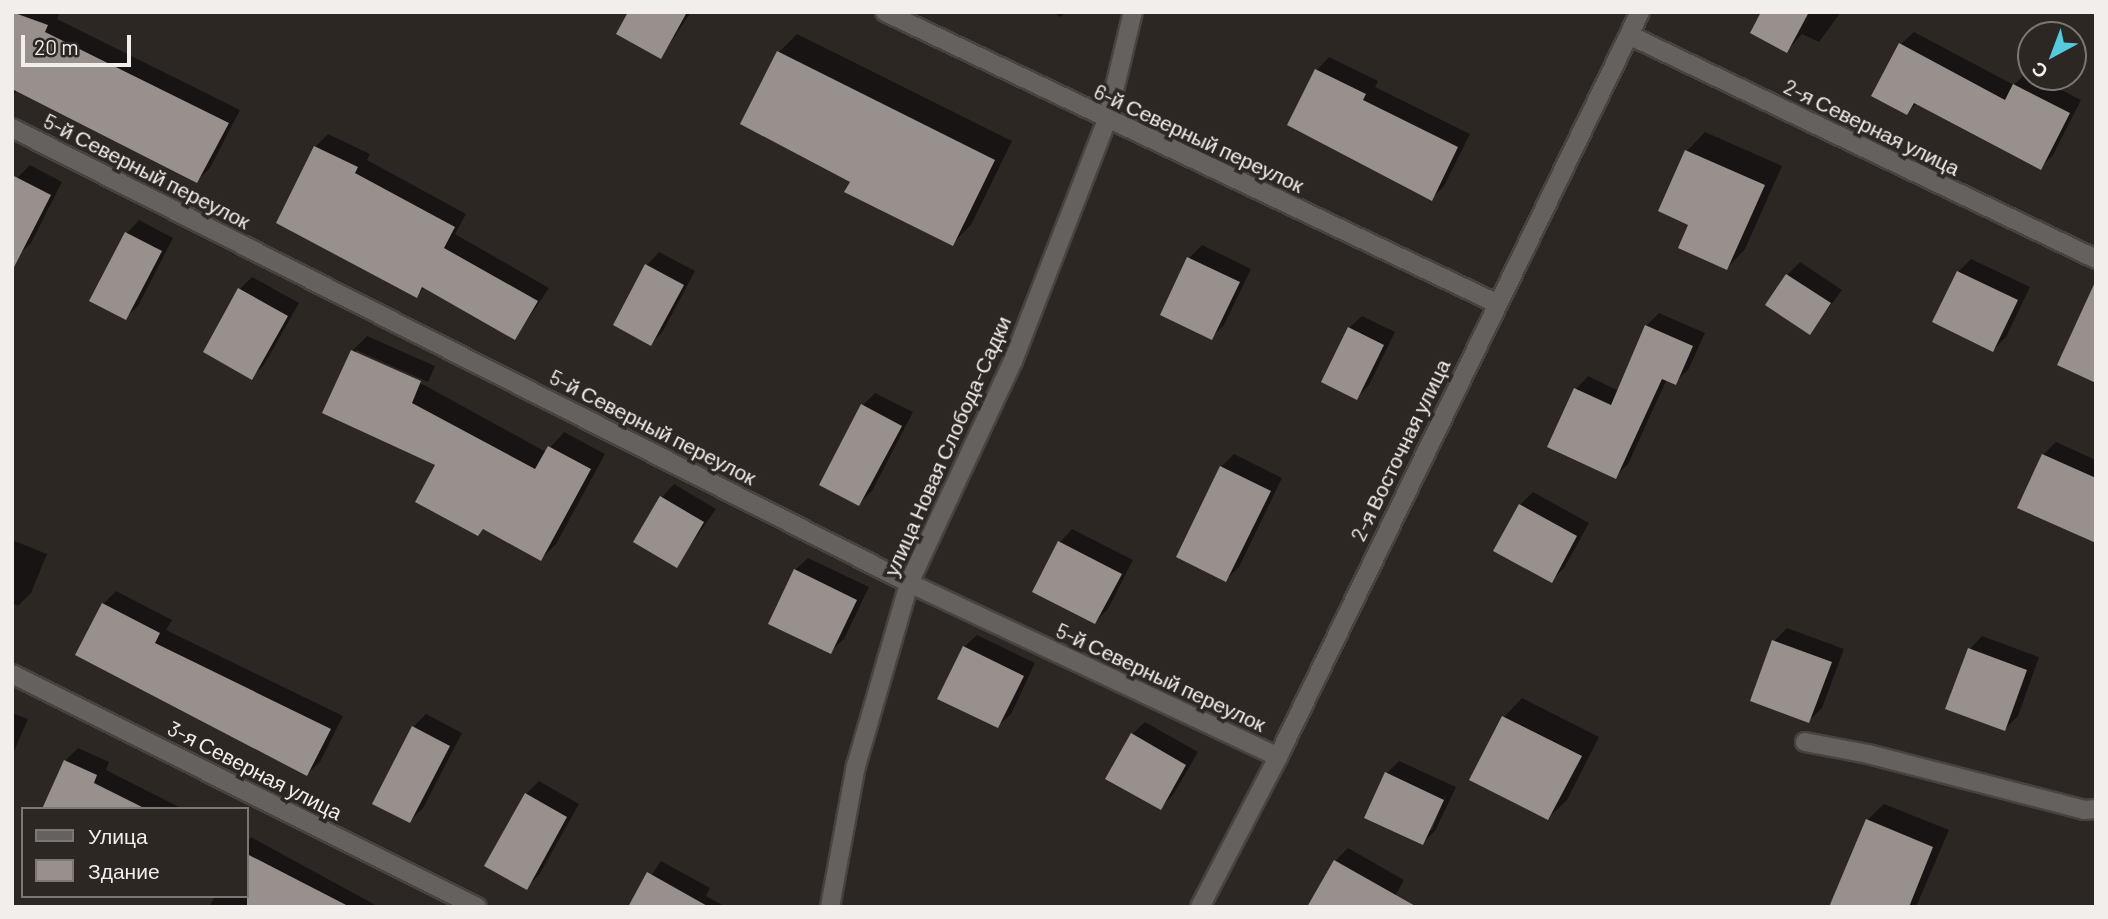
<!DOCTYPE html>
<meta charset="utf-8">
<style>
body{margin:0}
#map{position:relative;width:2108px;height:919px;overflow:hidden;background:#2d2724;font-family:Barlow,sans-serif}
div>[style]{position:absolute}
.shadow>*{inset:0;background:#0007}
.building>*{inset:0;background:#97908c}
.roads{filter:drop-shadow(2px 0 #494340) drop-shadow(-2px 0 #494340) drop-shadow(0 2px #494340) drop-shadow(0 -2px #494340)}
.minor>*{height:18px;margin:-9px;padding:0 9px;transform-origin:9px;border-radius:9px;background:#64615f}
span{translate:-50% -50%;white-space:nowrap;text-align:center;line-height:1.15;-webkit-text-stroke:7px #2d2724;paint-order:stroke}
.street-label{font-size:21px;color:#f2eeec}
.frame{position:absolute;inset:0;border:14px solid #f2eeec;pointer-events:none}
.legend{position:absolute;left:21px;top:807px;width:228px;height:91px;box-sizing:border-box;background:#2d2724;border:2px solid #7c7774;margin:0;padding:9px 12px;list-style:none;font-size:21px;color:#f2eeec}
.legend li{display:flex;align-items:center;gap:14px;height:35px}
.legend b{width:35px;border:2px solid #7c7774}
.north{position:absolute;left:2017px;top:21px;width:70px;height:70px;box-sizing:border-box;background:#2d2724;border:2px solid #7c7774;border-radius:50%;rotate:221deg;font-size:19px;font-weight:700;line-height:28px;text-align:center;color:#f2eeec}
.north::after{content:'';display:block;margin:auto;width:24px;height:32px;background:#55cadf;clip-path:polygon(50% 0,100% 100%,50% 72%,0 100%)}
.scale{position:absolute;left:21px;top:35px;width:110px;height:32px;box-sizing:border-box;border:4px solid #f2eeec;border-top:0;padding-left:9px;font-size:21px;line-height:24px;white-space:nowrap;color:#f2eeec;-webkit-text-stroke:5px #2d2724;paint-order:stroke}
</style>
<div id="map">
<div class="shadow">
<div style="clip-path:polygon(12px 12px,60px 12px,57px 19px,240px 110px,210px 168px,197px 181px,18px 90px,12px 96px)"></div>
<div style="clip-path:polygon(630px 12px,691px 12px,661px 57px)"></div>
<div style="clip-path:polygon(1052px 12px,1065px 12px,1061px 17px)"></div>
<div style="clip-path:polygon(1763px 12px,1841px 12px,1819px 42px,1802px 34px,1787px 51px)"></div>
<div style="clip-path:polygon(1914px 32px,2014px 85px,2027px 72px,2081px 100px,2053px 155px,2040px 168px,1917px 103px,1907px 113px,1901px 44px)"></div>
<div style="clip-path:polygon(797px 34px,1012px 141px,971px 225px,953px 243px,852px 181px,779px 52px)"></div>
<div style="clip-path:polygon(1329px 57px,1378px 81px,1375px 87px,1470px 134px,1444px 186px,1432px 198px,1289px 124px,1317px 70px)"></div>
<div style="clip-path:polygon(1705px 132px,1782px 166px,1745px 249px,1727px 268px,1690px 224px,1660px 210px,1687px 151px)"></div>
<div style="clip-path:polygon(328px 134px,370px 154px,367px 160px,466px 214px,455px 234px,549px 288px,515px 338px,425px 287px,416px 296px,315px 147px)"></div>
<div style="clip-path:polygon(30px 165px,62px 182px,31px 243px,18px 256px,17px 178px)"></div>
<div style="clip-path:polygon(139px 220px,173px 238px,138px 306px,125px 318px,91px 301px,127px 233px)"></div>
<div style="clip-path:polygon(1202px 245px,1251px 269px,1224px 325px,1211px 338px,1162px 314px,1189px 258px)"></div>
<div style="clip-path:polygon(659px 252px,695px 271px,663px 331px,651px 344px,647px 265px)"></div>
<div style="clip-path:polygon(1971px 259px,2030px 287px,2006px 337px,1993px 350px,1934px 321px,1958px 272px)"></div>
<div style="clip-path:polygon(1800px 262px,1842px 290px,1810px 333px,1787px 275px)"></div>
<div style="clip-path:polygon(252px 277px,299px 303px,264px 365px,251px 378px,240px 289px)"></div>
<div style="clip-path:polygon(1659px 313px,1705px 333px,1688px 370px,1675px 382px,1667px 379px,1628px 464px,1615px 477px,1576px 389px,1588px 376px,1619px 391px,1646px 326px)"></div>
<div style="clip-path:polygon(1362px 316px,1395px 332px,1369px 385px,1357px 398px,1349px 328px)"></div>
<div style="clip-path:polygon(367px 336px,435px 366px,428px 382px,356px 350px,356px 354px,426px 386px,546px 452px,564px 432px,605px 454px,556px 544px,541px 559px,484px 528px,478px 534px,437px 465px,324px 413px,352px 351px)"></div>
<div style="clip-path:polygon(875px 393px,913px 412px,872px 491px,859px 504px,863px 405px)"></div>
<div style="clip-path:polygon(2056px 442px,2096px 460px,2096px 533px,2043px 455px)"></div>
<div style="clip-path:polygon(1234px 454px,1282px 478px,1239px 567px,1226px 580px,1221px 467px)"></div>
<div style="clip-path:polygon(674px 484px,716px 509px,676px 566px,662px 497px)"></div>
<div style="clip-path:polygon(1533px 492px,1589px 523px,1564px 568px,1551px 581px,1520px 505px)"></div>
<div style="clip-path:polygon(1072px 529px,1133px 560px,1108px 609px,1095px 622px,1034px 591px,1060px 542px)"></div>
<div style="clip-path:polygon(12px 540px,47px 554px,31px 593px,18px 606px,12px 603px)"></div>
<div style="clip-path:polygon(808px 558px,869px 587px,844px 639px,831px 651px,795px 570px)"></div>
<div style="clip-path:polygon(116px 591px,172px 620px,166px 630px,343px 716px,320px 762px,307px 774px,103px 604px)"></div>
<div style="clip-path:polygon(1787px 628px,1844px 649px,1822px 708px,1809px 721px,1774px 641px)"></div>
<div style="clip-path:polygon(977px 635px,1035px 663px,1011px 714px,998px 726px,964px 647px)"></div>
<div style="clip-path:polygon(1982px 636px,2039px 657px,2018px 716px,2005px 729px,1970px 649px)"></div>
<div style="clip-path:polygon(1522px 698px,1599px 737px,1567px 800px,1548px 818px,1472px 779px,1504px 717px)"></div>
<div style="clip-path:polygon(12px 713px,28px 719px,12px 756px)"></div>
<div style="clip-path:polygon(426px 714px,462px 733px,423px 808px,410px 821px,413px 727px)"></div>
<div style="clip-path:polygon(1145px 722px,1198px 752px,1173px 795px,1160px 808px,1132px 734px)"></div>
<div style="clip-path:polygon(78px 748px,109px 762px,106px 770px,183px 809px,44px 809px,65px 761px)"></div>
<div style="clip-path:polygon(evenodd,1399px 761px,1456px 787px,1435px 831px,1423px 843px,1387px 773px,1399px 761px,1447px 792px,1432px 830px,1428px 830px,1447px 792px)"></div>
<div style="clip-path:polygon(539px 781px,579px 804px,539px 875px,527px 887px,526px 794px)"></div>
<div style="clip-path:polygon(1884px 804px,1949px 830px,1916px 907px,1843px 907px,1867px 820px)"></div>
<div style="clip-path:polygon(251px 837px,379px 907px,209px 907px,215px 896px,247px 896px,247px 841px)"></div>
<div style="clip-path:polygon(1348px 848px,1404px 880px,1389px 907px,1335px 861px)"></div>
<div style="clip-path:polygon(661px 861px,710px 888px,706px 896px,726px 907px,630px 907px)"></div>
</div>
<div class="building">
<div style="clip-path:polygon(12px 12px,48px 25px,45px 32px,229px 123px,197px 183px,12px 89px)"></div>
<div style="clip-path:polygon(628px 12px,687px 12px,661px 59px,616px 34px)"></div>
<div style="clip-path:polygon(1761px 12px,1809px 12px,1787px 53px,1750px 33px)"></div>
<div style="clip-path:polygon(1899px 43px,2005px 100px,2013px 84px,2070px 113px,2041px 170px,1914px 103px,1907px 115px,1871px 96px)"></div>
<div style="clip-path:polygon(777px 51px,995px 160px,953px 246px,844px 192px,850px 182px,740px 124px)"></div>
<div style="clip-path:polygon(1315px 69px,1366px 94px,1363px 100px,1458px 147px,1432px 201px,1287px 125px)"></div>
<div style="clip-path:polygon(314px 146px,358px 167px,355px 173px,455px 227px,444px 248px,538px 301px,515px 340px,422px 287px,417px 298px,276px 223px)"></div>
<div style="clip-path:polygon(1685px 150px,1765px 185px,1727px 270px,1678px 248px,1688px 225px,1658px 211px)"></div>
<div style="clip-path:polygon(12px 175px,51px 195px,12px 271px)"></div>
<div style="clip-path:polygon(125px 232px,162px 251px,126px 320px,89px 301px)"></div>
<div style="clip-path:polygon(1187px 257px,1240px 282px,1212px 340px,1160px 315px)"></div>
<div style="clip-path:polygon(645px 264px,684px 285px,651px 346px,613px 325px)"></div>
<div style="clip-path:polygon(1957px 271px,2018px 300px,1993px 352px,1932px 322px)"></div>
<div style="clip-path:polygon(1786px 274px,1831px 303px,1810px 335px,1765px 305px)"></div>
<div style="clip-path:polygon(2096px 280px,2096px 383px,2057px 365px)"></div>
<div style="clip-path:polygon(238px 288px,288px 316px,252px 380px,203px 352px)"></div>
<div style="clip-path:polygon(1645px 325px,1693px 346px,1676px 385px,1662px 379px,1616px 479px,1547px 447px,1574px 388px,1611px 405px)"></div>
<div style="clip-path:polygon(1348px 327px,1384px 345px,1357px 400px,1321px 382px)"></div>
<div style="clip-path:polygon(351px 350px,421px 381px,412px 403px,535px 469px,548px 446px,591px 469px,541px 561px,483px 529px,478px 536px,415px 502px,435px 465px,322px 413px)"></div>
<div style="clip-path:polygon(861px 404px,902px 426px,859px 506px,819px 485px)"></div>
<div style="clip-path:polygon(2042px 454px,2096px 478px,2096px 543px,2017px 508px)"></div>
<div style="clip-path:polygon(1220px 466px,1271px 491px,1226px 582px,1176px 557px)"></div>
<div style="clip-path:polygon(660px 496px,704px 522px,677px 568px,633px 542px)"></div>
<div style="clip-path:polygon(1519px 504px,1577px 536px,1552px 583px,1493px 551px)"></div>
<div style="clip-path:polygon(1058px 541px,1122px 574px,1095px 624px,1032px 592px)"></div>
<div style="clip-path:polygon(794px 569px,857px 600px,831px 654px,768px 624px)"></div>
<div style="clip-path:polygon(102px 603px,160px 633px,155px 643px,331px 729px,307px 776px,75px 655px)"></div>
<div style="clip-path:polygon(1772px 640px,1832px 662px,1809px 723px,1750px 701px)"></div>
<div style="clip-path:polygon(963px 646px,1024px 676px,998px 728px,937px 699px)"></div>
<div style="clip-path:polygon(1968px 648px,2027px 670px,2005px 731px,1945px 709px)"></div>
<div style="clip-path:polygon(1502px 716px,1582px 756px,1548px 820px,1469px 780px)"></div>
<div style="clip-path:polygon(412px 726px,450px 746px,410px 823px,372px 804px)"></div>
<div style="clip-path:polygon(1131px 733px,1186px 765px,1161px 810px,1105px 779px)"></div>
<div style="clip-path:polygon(64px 760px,97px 775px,94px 783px,146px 809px,42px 809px)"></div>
<div style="clip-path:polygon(1385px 772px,1444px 800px,1423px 845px,1364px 818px)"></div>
<div style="clip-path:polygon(525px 793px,567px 817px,527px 890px,484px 866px)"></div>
<div style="clip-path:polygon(1866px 819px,1933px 847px,1909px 907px,1829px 907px)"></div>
<div style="clip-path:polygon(247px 854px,350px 907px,247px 907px)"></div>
<div style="clip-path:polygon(1334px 860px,1417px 907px,1307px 907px)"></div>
<div style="clip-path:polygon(647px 872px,709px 907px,628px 907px)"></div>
</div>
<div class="roads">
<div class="minor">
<div style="left:885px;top:12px;width:677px;rotate:25.47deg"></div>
<div style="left:1629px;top:35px;width:518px;rotate:25.63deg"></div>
<div style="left:12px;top:128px;width:1006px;rotate:26.9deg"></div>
<div style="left:909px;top:583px;width:408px;rotate:25.2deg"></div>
<div style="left:12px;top:674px;width:520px;rotate:26.61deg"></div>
<div style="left:1805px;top:742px;width:64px;rotate:10.8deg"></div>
<div style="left:1868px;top:754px;width:223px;rotate:14.5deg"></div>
<div style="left:2084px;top:810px;width:12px;rotate:-5deg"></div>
<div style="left:830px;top:907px;width:143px;rotate:-79.6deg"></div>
<div style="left:856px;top:766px;width:191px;rotate:-73.8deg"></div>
<div style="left:909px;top:583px;width:245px;rotate:-64.9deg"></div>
<div style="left:1013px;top:361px;width:259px;rotate:-68.7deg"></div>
<div style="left:1107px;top:120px;width:111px;rotate:-76.5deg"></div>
<div style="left:1200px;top:907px;width:169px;rotate:-62.5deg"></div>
<div style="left:1278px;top:757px;width:828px;rotate:-64.08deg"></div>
</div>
</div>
<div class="street-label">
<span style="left:1872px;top:127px;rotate:26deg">2-я Северная улица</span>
<span style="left:1199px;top:138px;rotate:25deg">6-й Северный переулок</span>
<span style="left:147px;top:171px;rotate:27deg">5-й Северный переулок</span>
<span style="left:653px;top:427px;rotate:27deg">5-й Северный переулок</span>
<span style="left:947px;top:446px;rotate:-66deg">улица Новая Слобода-Садки</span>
<span style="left:1400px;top:450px;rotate:-64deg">2-я Восточная улица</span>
<span style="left:1161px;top:677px;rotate:25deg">5-й Северный переулок</span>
<span style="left:255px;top:770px;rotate:27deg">3-я Северная улица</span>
</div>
<div class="frame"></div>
<ul class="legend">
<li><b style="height:9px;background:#64615f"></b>Улица</li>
<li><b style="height:19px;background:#97908c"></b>Здание</li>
</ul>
<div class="north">С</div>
<div class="scale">20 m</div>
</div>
